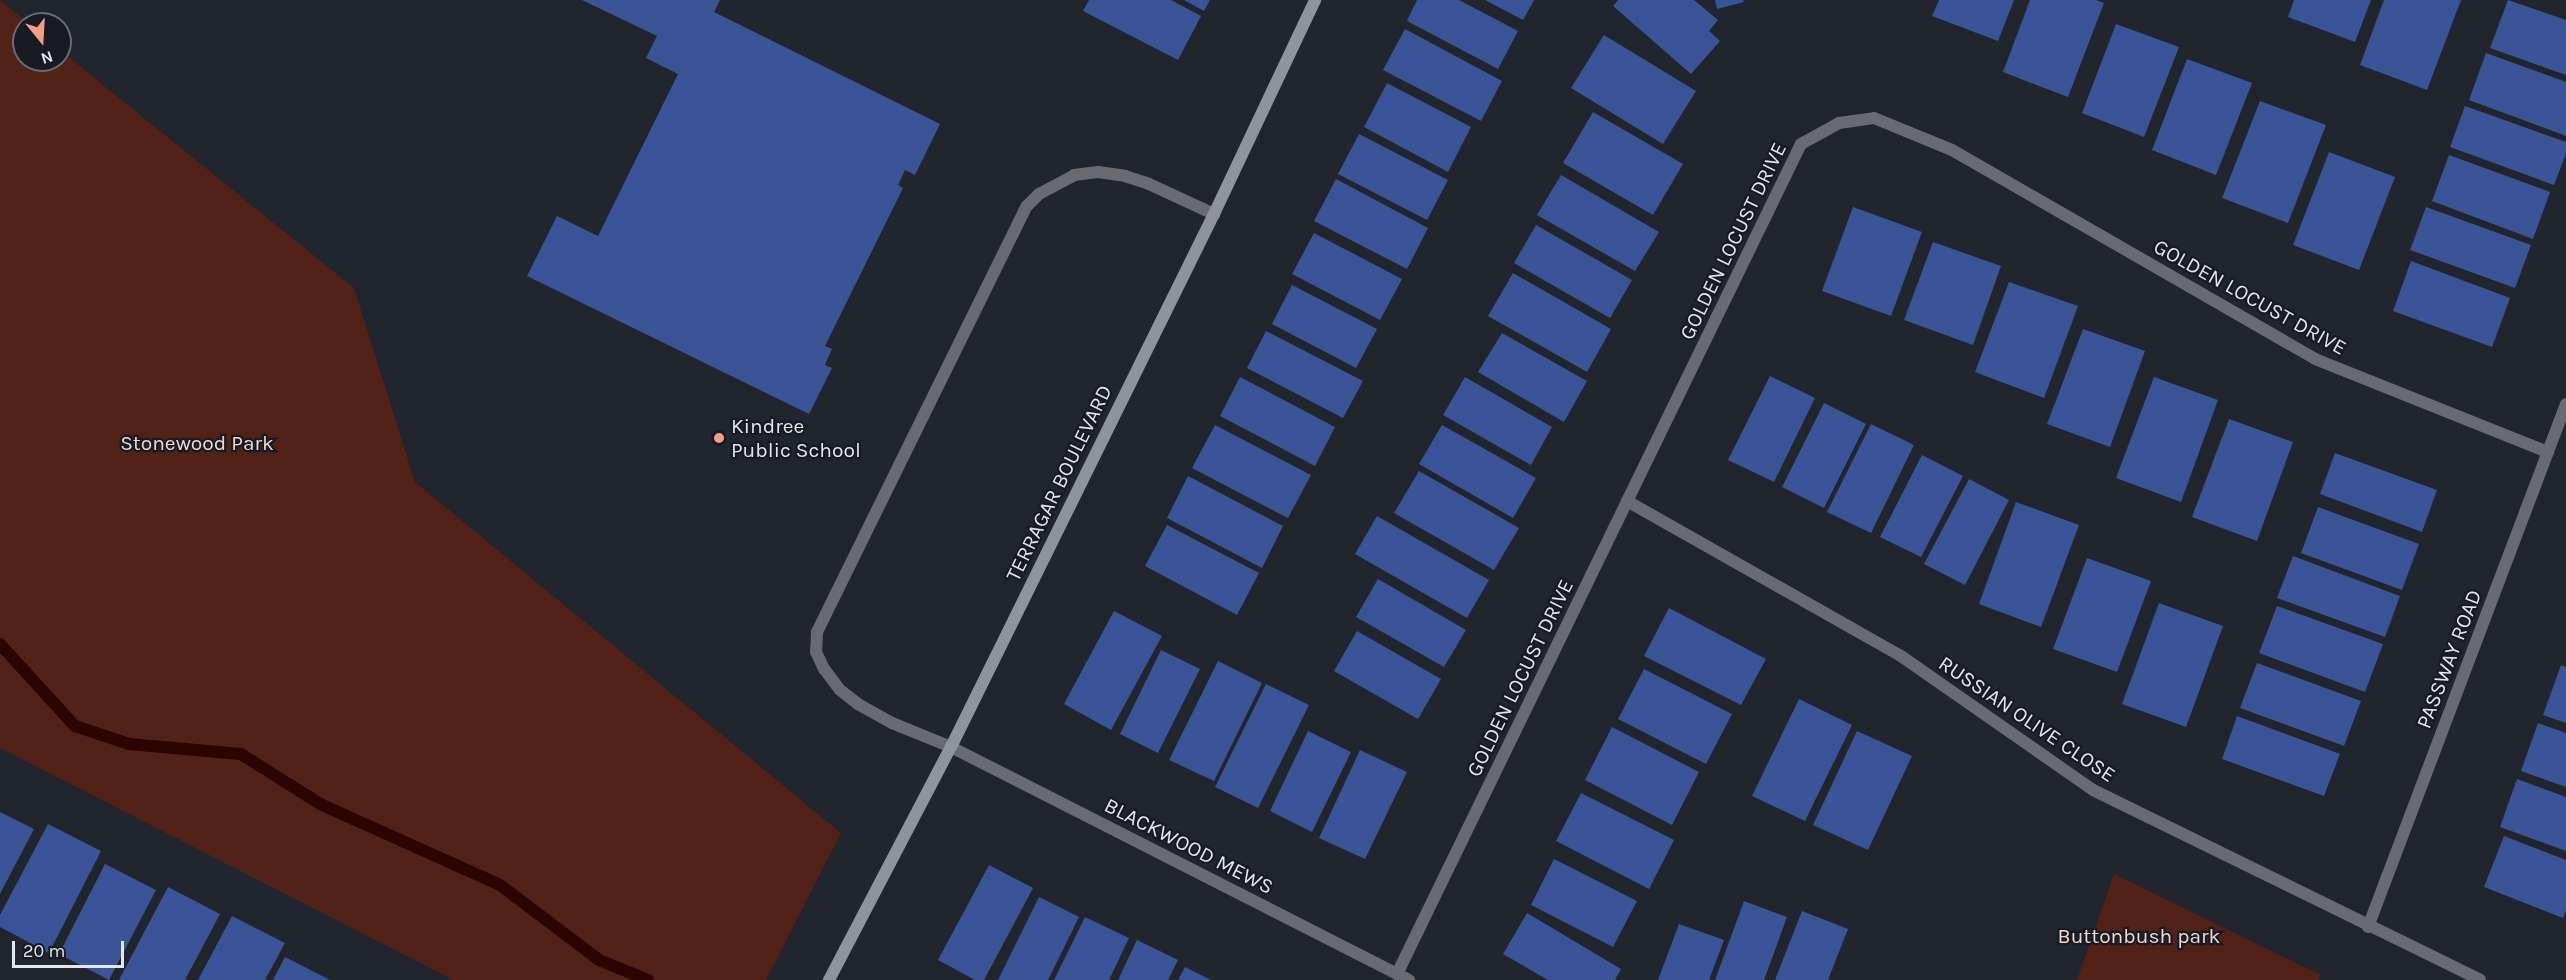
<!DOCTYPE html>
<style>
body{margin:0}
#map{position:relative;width:2566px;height:980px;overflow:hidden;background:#21252e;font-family:Karla,sans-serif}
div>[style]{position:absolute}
.green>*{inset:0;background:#522117}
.stream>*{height:12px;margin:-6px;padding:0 6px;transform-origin:6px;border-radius:6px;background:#2c0401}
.building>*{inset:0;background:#3b5497}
.lane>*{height:12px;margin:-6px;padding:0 6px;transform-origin:6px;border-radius:6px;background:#696b70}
.street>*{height:12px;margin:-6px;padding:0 6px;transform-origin:6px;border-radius:6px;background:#696b70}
.secondary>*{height:12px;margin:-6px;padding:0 6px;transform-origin:6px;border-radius:6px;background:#8f939a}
.dots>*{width:16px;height:16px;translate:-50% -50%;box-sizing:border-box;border:3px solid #181b24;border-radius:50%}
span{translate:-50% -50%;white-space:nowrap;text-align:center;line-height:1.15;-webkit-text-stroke:4.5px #181b24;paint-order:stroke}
.street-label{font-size:21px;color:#e3e6ec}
.poi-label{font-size:21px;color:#e3e6ec}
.left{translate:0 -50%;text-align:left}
.park-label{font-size:21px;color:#f0d8d2}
.north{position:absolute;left:12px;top:12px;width:60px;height:60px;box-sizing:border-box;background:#181b24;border:2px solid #696c74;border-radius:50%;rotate:162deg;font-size:16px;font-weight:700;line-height:24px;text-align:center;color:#e3e6ec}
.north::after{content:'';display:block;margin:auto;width:21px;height:27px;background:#f49e8a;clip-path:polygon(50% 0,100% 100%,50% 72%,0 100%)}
.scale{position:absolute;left:12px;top:941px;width:112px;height:27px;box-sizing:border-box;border:3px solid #e3e6ec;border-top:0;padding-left:8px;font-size:18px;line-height:21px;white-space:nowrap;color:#e3e6ec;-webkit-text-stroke:4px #181b24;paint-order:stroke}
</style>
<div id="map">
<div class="green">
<div style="clip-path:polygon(0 0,29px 24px,24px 24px,24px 60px,60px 60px,60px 50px,354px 288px,415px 482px,841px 833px,766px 980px,453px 980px,0 748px)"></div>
<div style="clip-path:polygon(2114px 874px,2321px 975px,2318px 980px,2077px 980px)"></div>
</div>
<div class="stream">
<div style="left:0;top:644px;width:111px;rotate:47.6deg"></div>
<div style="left:75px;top:726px;width:57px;rotate:18.4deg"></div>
<div style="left:129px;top:744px;width:112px;rotate:5.1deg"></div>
<div style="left:241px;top:754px;width:93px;rotate:32.3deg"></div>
<div style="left:320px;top:804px;width:197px;rotate:24.2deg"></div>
<div style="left:500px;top:885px;width:124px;rotate:37.1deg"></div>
<div style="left:599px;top:960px;width:53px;rotate:22.2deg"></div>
</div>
<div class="building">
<div style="clip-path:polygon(582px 0,720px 0,714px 12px,940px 124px,915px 175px,905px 170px,898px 185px,903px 188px,825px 346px,832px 349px,825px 365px,832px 368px,809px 414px,527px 276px,557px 216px,598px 236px,678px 74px,646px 58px,657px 36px)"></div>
<div style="clip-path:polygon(1089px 0,1171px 0,1201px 16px,1178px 60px,1083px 11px)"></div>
<div style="clip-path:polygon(1184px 0,1210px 0,1204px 11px)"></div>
<div style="clip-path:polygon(1417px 0,1459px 0,1518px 31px,1498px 69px,1407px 21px)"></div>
<div style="clip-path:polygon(1485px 0,1534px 0,1523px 20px)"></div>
<div style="clip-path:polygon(1618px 0,1694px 0,1718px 20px,1709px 31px,1720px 41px,1691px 74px,1613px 6px)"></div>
<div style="clip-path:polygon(1715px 0,1743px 0,1744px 2px,1717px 9px)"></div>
<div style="clip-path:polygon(1939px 0,2014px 0,1998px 41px,1932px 16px)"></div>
<div style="clip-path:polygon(2030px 0,2096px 0,2104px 3px,2068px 97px,2003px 72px)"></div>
<div style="clip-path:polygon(2294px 0,2371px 0,2355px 42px,2288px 17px)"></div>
<div style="clip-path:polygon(2384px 0,2461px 0,2427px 90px,2360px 65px)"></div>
<div style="clip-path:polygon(2508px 0,2566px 20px,2566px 75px,2490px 48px)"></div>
<div style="clip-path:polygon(2116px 24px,2179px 47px,2144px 137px,2082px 113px)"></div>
<div style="clip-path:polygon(1405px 29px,1502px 81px,1481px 121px,1383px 70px)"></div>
<div style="clip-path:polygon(1604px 35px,1696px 91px,1663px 144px,1571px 88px)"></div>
<div style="clip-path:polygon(2486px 53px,2566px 82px,2566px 136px,2469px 100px)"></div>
<div style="clip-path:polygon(2187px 59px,2252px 83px,2216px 175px,2152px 150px)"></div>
<div style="clip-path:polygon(1387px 83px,1471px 127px,1448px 172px,1364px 127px)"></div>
<div style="clip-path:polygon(2260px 101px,2326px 125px,2288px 223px,2222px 198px)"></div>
<div style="clip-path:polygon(2465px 106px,2566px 142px,2566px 153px,2554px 185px,2450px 147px)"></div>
<div style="clip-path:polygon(1593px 112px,1683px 164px,1653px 215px,1563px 163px)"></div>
<div style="clip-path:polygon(1359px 134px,1448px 180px,1427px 220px,1338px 174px)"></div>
<div style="clip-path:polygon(2329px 152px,2395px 177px,2359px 270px,2293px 245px)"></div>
<div style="clip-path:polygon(2449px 155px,2550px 192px,2533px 239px,2432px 201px)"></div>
<div style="clip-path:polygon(1561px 175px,1659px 232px,1635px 271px,1537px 215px)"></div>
<div style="clip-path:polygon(1336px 179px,1428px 228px,1407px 269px,1314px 221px)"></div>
<div style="clip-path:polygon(1853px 207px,1922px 232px,1891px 316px,1822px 291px)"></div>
<div style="clip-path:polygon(2426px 207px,2531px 245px,2515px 288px,2410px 250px)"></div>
<div style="clip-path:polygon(1536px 225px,1632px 280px,1610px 318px,1514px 263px)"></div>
<div style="clip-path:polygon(1314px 233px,1402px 279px,1380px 320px,1292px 274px)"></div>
<div style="clip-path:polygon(1933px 242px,2001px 266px,1973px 345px,1904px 320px)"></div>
<div style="clip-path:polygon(2411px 261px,2510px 298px,2492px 347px,2393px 311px)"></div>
<div style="clip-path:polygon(1513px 273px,1611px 329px,1587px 372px,1488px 316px)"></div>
<div style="clip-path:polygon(2009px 282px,2078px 306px,2044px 398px,1975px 372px)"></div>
<div style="clip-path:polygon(1292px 285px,1377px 329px,1356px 368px,1272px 324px)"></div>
<div style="clip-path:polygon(2083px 329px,2145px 351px,2110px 447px,2047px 424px)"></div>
<div style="clip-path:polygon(1266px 331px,1363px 381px,1343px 418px,1247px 368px)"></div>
<div style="clip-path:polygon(1502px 333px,1587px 381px,1564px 422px,1478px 372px)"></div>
<div style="clip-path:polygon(1770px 376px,1815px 398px,1774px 482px,1728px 460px)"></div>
<div style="clip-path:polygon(1240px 377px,1335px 427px,1315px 466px,1220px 416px)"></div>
<div style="clip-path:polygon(1465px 377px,1552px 427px,1531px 465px,1443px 415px)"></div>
<div style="clip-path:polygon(2154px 377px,2218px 400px,2181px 502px,2116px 478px)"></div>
<div style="clip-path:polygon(1824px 403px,1866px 424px,1824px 508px,1782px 487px)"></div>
<div style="clip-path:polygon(2229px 419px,2293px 442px,2257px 541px,2192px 517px)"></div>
<div style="clip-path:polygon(1871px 424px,1914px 445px,1871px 533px,1827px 512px)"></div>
<div style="clip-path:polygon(1215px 425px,1311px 475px,1288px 518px,1192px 468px)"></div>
<div style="clip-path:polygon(1442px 425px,1536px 478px,1513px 518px,1419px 464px)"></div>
<div style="clip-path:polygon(2335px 453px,2437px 490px,2422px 532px,2320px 494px)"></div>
<div style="clip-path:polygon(1922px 455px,1963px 476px,1921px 557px,1880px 537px)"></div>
<div style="clip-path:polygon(1419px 471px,1519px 528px,1494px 570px,1394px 513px)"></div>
<div style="clip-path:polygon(1188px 476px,1283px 526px,1262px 568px,1167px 518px)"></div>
<div style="clip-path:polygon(1969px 479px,2009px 500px,1965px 585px,1924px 564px)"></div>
<div style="clip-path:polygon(2016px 502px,2079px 525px,2041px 627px,1979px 604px)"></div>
<div style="clip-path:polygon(2318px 507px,2419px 544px,2402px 590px,2301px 553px)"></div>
<div style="clip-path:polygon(1377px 516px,1489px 580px,1467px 618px,1355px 554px)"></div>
<div style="clip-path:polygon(1167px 525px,1259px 573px,1237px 615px,1145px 566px)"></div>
<div style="clip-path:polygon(2293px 556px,2400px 596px,2385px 637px,2277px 598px)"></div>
<div style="clip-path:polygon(2087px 558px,2151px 581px,2117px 672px,2053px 649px)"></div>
<div style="clip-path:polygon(1378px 579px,1466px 630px,1444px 667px,1356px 617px)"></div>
<div style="clip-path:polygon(2159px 603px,2223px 626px,2186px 727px,2122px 704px)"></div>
<div style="clip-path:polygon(2277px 606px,2383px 644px,2365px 692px,2259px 653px)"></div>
<div style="clip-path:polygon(1669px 608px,1766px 659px,1741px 705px,1644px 656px)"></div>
<div style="clip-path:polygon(1114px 611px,1162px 636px,1111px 730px,1064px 704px)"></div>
<div style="clip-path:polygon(1357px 631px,1441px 679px,1418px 719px,1334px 671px)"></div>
<div style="clip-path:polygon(1161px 650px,1200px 669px,1158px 753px,1120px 734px)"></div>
<div style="clip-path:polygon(1218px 661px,1262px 683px,1214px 781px,1169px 760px)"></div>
<div style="clip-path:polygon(2257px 663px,2361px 701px,2344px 746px,2240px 708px)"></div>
<div style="clip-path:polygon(2561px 665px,2566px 667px,2566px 723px,2543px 715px)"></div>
<div style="clip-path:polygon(1644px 669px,1732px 714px,1706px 764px,1618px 719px)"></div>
<div style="clip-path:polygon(1266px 684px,1309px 705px,1258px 808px,1215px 787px)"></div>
<div style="clip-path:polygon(1799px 699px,1852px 725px,1805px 821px,1752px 796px)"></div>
<div style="clip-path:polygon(2237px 716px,2340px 754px,2324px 796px,2222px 759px)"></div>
<div style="clip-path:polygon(2538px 723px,2566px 733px,2566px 787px,2521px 771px)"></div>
<div style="clip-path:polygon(1612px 727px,1699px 772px,1672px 825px,1585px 780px)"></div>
<div style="clip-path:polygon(1308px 731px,1351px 752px,1312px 832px,1270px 811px)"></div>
<div style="clip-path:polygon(1857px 731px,1912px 756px,1868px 850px,1813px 825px)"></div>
<div style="clip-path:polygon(1360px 750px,1407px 772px,1365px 859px,1319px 838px)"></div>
<div style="clip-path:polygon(2517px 779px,2566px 797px,2566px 851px,2500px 827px)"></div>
<div style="clip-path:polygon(1581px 793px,1674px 840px,1649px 889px,1556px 841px)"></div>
<div style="clip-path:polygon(0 812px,34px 829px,0 894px)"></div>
<div style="clip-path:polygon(48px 824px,101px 851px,49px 953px,0 927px,0 915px)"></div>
<div style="clip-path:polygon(2504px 836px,2566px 860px,2566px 910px,2563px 918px,2484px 887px)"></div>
<div style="clip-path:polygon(1554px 859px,1637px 901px,1613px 947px,1531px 905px)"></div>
<div style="clip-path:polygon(105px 864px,156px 890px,109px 980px,59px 954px)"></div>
<div style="clip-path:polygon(989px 865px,1033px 888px,984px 980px,975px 980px,938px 960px)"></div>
<div style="clip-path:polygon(168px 887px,220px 914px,185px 980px,119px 980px)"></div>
<div style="clip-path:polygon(1039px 897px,1079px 917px,1048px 980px,998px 980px)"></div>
<div style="clip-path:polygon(1744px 901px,1787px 917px,1764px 980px,1715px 980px)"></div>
<div style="clip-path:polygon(1802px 911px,1848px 929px,1828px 980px,1775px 980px)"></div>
<div style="clip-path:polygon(1527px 913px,1621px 969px,1615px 980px,1548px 980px,1503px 954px)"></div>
<div style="clip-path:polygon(232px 916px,285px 943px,265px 980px,198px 980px)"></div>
<div style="clip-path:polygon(1085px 917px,1129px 938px,1109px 980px,1054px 980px)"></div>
<div style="clip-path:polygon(1679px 924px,1724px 940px,1709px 980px,1658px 980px)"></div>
<div style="clip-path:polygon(1137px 940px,1178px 960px,1168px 980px,1118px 980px)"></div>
<div style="clip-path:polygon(285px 957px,330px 980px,273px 980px)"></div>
<div style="clip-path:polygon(1185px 967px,1211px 980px,1178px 980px)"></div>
</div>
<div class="lane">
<div style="left:951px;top:747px;width:64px;rotate:-157.9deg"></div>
<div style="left:892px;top:723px;width:39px;rotate:-151deg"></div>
<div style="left:858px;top:704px;width:23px;rotate:-142deg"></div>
<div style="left:840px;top:690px;width:26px;rotate:-127deg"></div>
<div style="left:824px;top:669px;width:19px;rotate:-115deg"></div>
<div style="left:816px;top:652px;width:20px;rotate:-87deg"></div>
<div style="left:817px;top:632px;width:475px;rotate:-63.8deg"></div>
<div style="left:1027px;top:206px;width:17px;rotate:-45deg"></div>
<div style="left:1039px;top:194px;width:40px;rotate:-28deg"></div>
<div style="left:1074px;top:175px;width:24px;rotate:-7deg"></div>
<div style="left:1098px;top:172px;width:27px;rotate:8deg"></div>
<div style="left:1125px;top:176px;width:25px;rotate:18deg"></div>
<div style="left:1149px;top:184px;width:72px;rotate:24.8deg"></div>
</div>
<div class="street">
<div style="left:1627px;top:501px;width:315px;rotate:29.5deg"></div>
<div style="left:1901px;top:656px;width:234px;rotate:34.9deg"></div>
<div style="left:2093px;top:790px;width:431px;rotate:26.1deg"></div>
<div style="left:951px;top:747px;width:514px;rotate:26.96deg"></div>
<div style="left:2368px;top:927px;width:559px;rotate:-69.26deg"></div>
<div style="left:1397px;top:974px;width:923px;rotate:-64.05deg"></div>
<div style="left:1801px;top:144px;width:43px;rotate:-28.9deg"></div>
<div style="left:1839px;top:123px;width:35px;rotate:-8deg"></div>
<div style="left:1874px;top:118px;width:84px;rotate:22.3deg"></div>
<div style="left:1952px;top:150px;width:419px;rotate:29.9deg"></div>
<div style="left:2315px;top:359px;width:251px;rotate:21.8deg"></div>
</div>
<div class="secondary">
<div style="left:829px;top:980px;width:263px;rotate:-62.4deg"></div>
<div style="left:951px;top:747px;width:594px;rotate:-63.74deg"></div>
<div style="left:1214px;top:214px;width:237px;rotate:-64.7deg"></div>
</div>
<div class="dots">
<div style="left:719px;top:438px;background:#f49e8a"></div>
</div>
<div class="street-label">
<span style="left:1733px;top:241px;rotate:-64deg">GOLDEN LOCUST DRIVE</span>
<span style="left:2250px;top:297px;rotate:29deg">GOLDEN LOCUST DRIVE</span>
<span style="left:1059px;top:483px;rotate:-64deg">TERRAGAR BOULEVARD</span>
<span style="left:2449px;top:659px;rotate:-69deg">PASSWAY ROAD</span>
<span style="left:1520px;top:678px;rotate:-64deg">GOLDEN LOCUST DRIVE</span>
<span style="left:2027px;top:719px;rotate:34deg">RUSSIAN OLIVE CLOSE</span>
<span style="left:1189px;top:846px;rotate:27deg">BLACKWOOD MEWS</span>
</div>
<div class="poi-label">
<span class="left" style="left:731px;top:438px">Kindree<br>Public School</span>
</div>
<div class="park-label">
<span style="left:197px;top:443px">Stonewood Park</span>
<span style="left:2139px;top:936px">Buttonbush park</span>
</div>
<div class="north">N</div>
<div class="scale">20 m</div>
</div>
